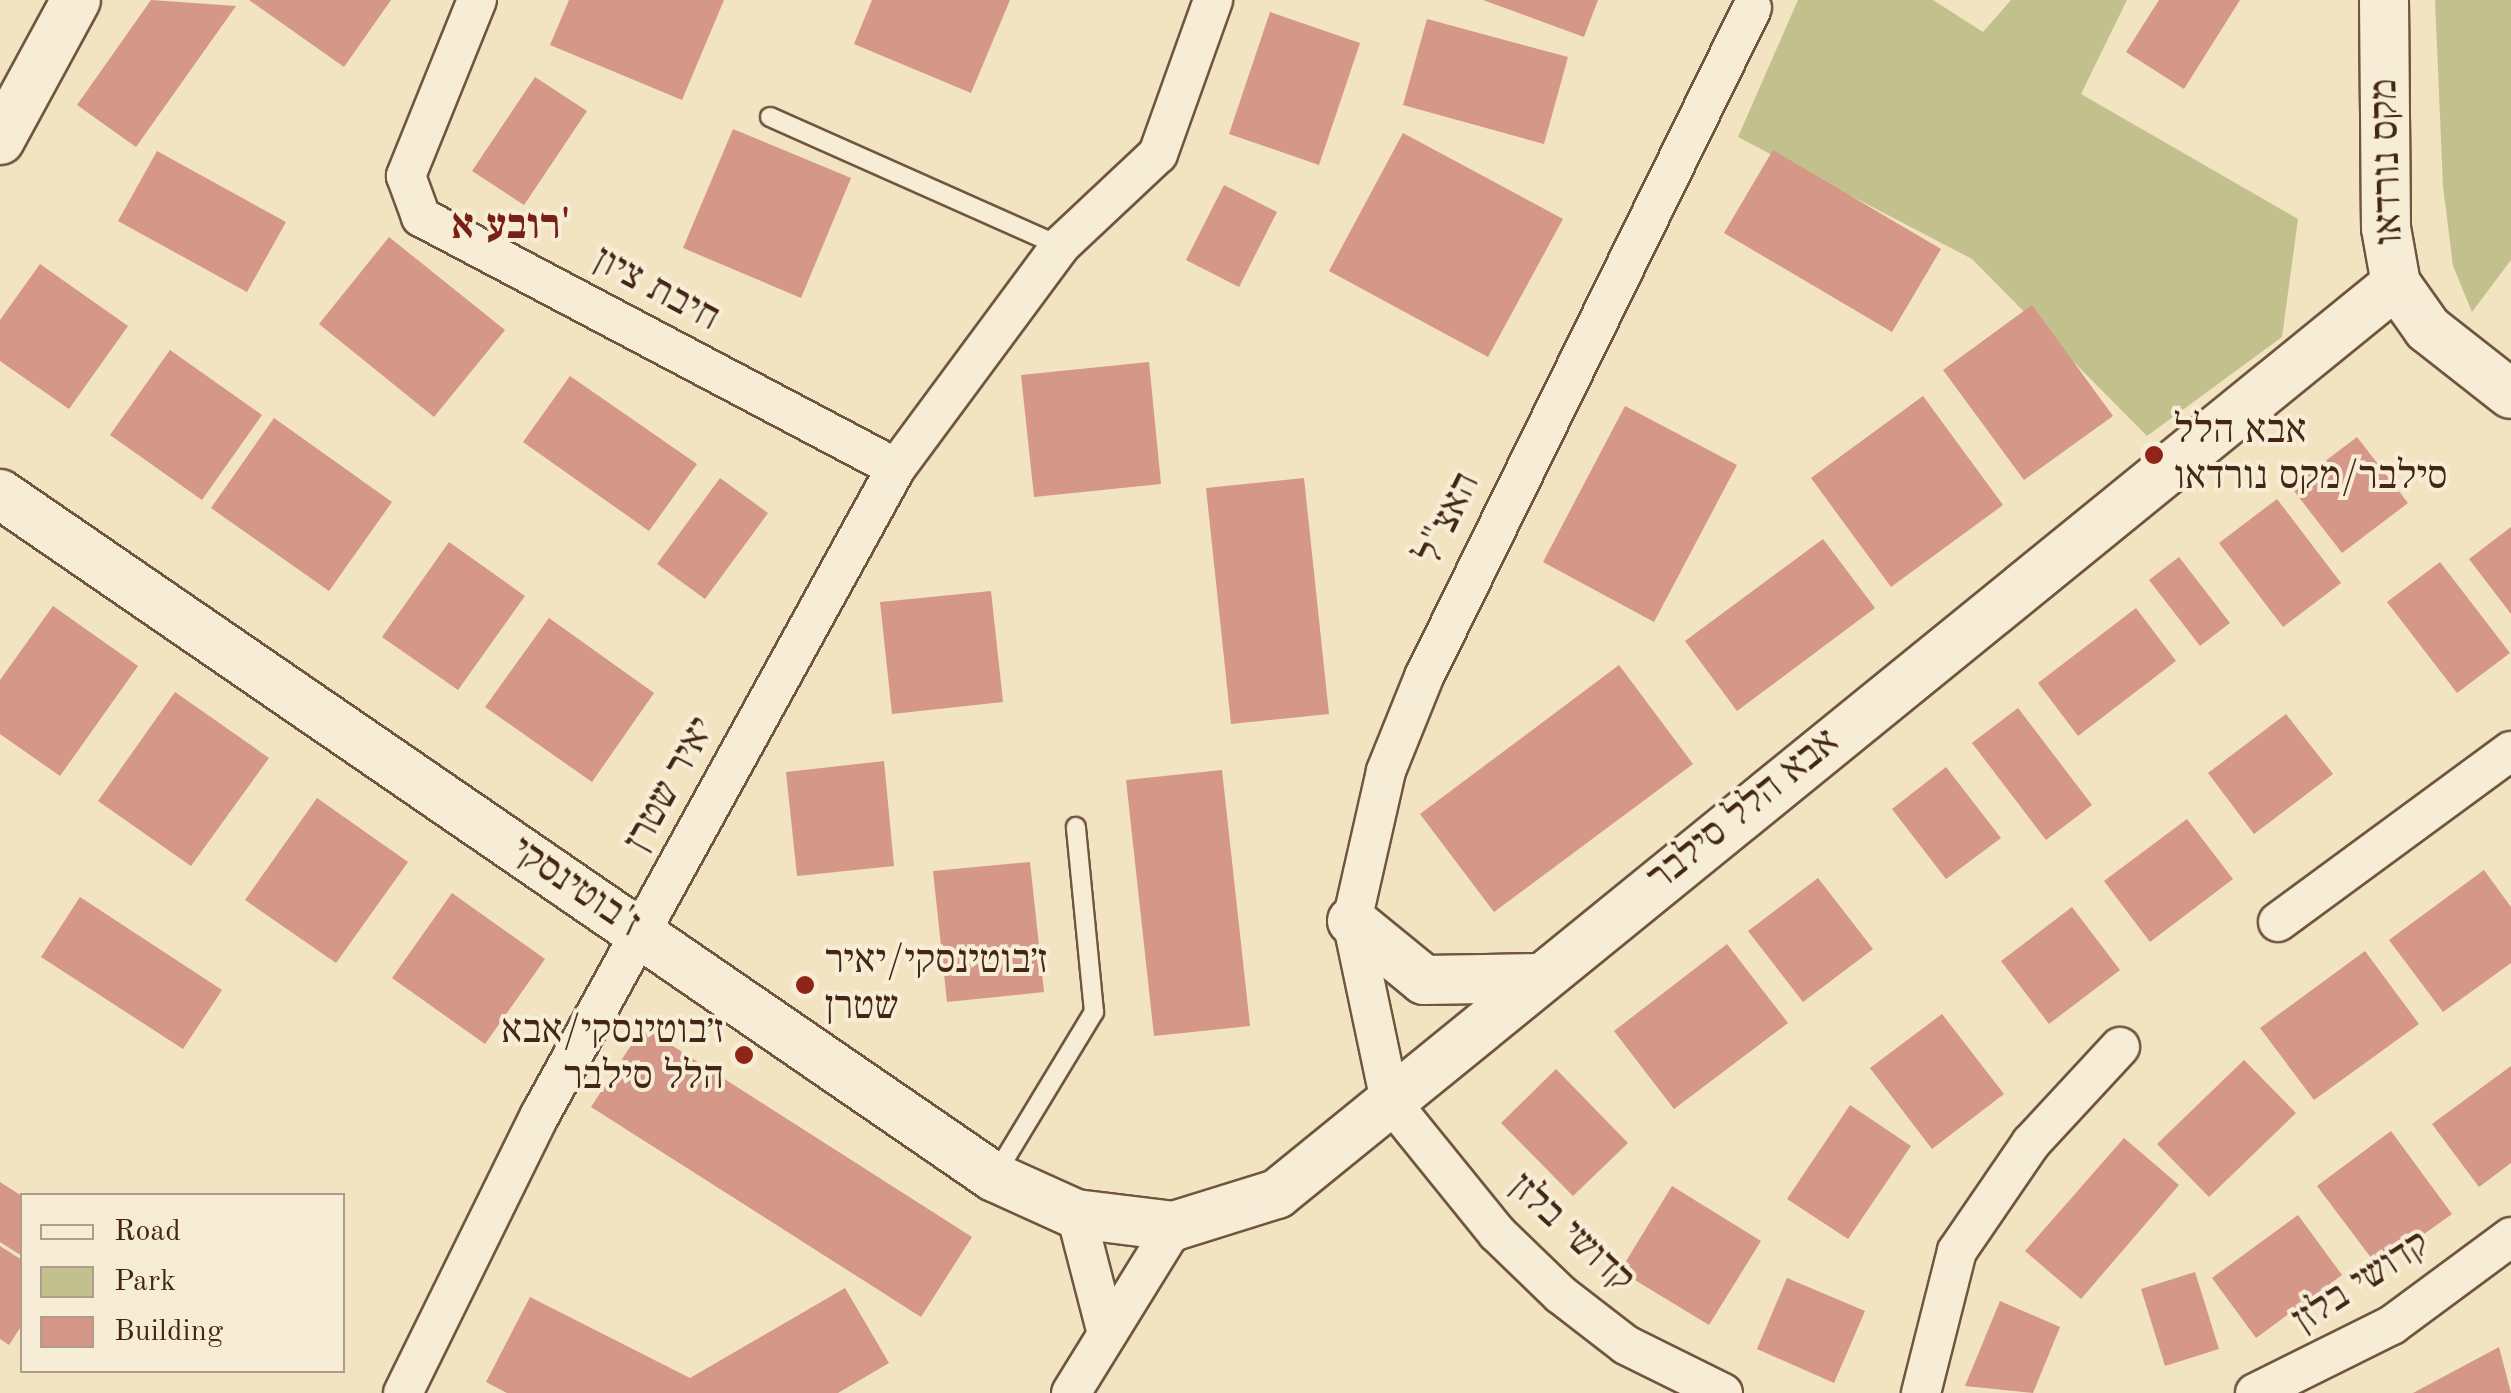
<!DOCTYPE html>
<meta charset="utf-8">
<style>
body{margin:0}
#map{position:relative;width:2511px;height:1393px;overflow:hidden;background:#f2e3c1;font-family:"Old Standard TT","Frank Ruhl Libre",serif}
div>[style]{position:absolute}
.green>*{inset:0;background:#c2c18d}
.building>*{inset:0;background:#d59787}
.roads{filter:drop-shadow(2px 0 #705540) drop-shadow(-2px 0 #705540) drop-shadow(0 2px #705540) drop-shadow(0 -2px #705540)}
.service>*{height:18px;margin:-9px;padding:0 9px;transform-origin:9px;border-radius:9px;background:#f7edd7}
.minor>*{height:38px;margin:-19px;padding:0 19px;transform-origin:19px;border-radius:19px;background:#f7edd7}
.tertiary>*{height:48px;margin:-24px;padding:0 24px;transform-origin:24px;border-radius:24px;background:#f7edd7}
.dots>*{width:28px;height:28px;translate:-50% -50%;box-sizing:border-box;border:5px solid #f7edd7;border-radius:50%}
span{translate:-50% -50%;white-space:nowrap;text-align:center;line-height:1.15;-webkit-text-stroke:8px #f7edd7;paint-order:stroke}
.street-label{font-size:40px;color:#442615}
.poi-label{font-size:40px;color:#442615}
.left{translate:0 -50%;text-align:left}
.right{translate:-100% -50%;text-align:right}
.neighbourhood-label{font-size:42px;color:#7a1f14;font-weight:700}
.legend{position:absolute;left:20px;top:1193px;width:325px;height:180px;box-sizing:border-box;background:#f7edd7;border:2px solid #af9d89;margin:0;padding:12px 18px;list-style:none;font-size:30px;color:#442615}
.legend li{display:flex;align-items:center;gap:20px;height:50px}
.legend b{width:50px;border:2px solid #af9d89}
</style>
<div id="map">
<div class="green">
<div style="clip-path:polygon(1798px 0,1933px 0,1983px 32px,2011px 0,2127px 0,2081px 94px,2298px 219px,2282px 337px,2147px 436px,1972px 259px,1738px 137px)"></div>
<div style="clip-path:polygon(2435px 0,2511px 0,2511px 260px,2472px 312px,2453px 266px,2443px 186px)"></div>
</div>
<div class="building">
<div style="clip-path:polygon(151px 0,236px 6px,136px 147px,77px 105px)"></div>
<div style="clip-path:polygon(249px 0,391px 0,344px 67px)"></div>
<div style="clip-path:polygon(569px 0,724px 0,682px 100px,550px 45px)"></div>
<div style="clip-path:polygon(872px 0,1010px 0,971px 93px,854px 44px)"></div>
<div style="clip-path:polygon(1483px 0,1598px 0,1584px 37px)"></div>
<div style="clip-path:polygon(2159px 0,2240px 0,2184px 89px,2126px 52px)"></div>
<div style="clip-path:polygon(1270px 12px,1360px 43px,1319px 165px,1229px 134px)"></div>
<div style="clip-path:polygon(1427px 19px,1568px 57px,1544px 144px,1403px 105px)"></div>
<div style="clip-path:polygon(535px 77px,587px 111px,524px 205px,472px 171px)"></div>
<div style="clip-path:polygon(733px 129px,851px 178px,801px 298px,683px 248px)"></div>
<div style="clip-path:polygon(1403px 133px,1563px 219px,1488px 357px,1329px 271px)"></div>
<div style="clip-path:polygon(1773px 150px,1941px 249px,1892px 332px,1724px 233px)"></div>
<div style="clip-path:polygon(157px 151px,286px 222px,247px 292px,118px 221px)"></div>
<div style="clip-path:polygon(1224px 185px,1277px 212px,1239px 287px,1186px 260px)"></div>
<div style="clip-path:polygon(389px 237px,505px 330px,434px 417px,319px 324px)"></div>
<div style="clip-path:polygon(40px 264px,128px 326px,69px 409px,0 361px,0 320px)"></div>
<div style="clip-path:polygon(2032px 305px,2113px 416px,2024px 480px,1943px 370px)"></div>
<div style="clip-path:polygon(170px 350px,262px 415px,202px 500px,110px 435px)"></div>
<div style="clip-path:polygon(1149px 362px,1161px 484px,1034px 497px,1021px 375px)"></div>
<div style="clip-path:polygon(570px 376px,697px 464px,649px 531px,523px 442px)"></div>
<div style="clip-path:polygon(1923px 396px,2003px 505px,1891px 587px,1811px 478px)"></div>
<div style="clip-path:polygon(1625px 406px,1737px 465px,1654px 622px,1543px 562px)"></div>
<div style="clip-path:polygon(274px 418px,392px 502px,329px 591px,211px 508px)"></div>
<div style="clip-path:polygon(2357px 437px,2408px 503px,2342px 553px,2291px 487px)"></div>
<div style="clip-path:polygon(720px 478px,768px 513px,705px 599px,657px 564px)"></div>
<div style="clip-path:polygon(1304px 478px,1329px 714px,1231px 724px,1206px 488px)"></div>
<div style="clip-path:polygon(2277px 499px,2341px 583px,2283px 627px,2219px 543px)"></div>
<div style="clip-path:polygon(2511px 527px,2511px 614px,2469px 559px)"></div>
<div style="clip-path:polygon(1823px 539px,1875px 608px,1737px 711px,1685px 641px)"></div>
<div style="clip-path:polygon(449px 542px,525px 596px,458px 690px,382px 637px)"></div>
<div style="clip-path:polygon(2179px 557px,2230px 623px,2200px 646px,2149px 580px)"></div>
<div style="clip-path:polygon(2440px 562px,2510px 653px,2457px 693px,2387px 602px)"></div>
<div style="clip-path:polygon(991px 591px,1003px 702px,892px 714px,880px 602px)"></div>
<div style="clip-path:polygon(53px 606px,138px 666px,60px 776px,0 734px,0 680px)"></div>
<div style="clip-path:polygon(2136px 608px,2176px 661px,2078px 736px,2038px 683px)"></div>
<div style="clip-path:polygon(549px 618px,654px 693px,592px 782px,485px 707px)"></div>
<div style="clip-path:polygon(1619px 665px,1693px 764px,1494px 912px,1420px 814px)"></div>
<div style="clip-path:polygon(175px 692px,269px 758px,191px 866px,98px 801px)"></div>
<div style="clip-path:polygon(2018px 708px,2092px 805px,2046px 840px,1972px 743px)"></div>
<div style="clip-path:polygon(2286px 714px,2333px 774px,2254px 834px,2208px 773px)"></div>
<div style="clip-path:polygon(884px 761px,894px 866px,797px 876px,786px 772px)"></div>
<div style="clip-path:polygon(1946px 767px,2001px 838px,1946px 879px,1892px 809px)"></div>
<div style="clip-path:polygon(1222px 770px,1250px 1026px,1154px 1036px,1126px 780px)"></div>
<div style="clip-path:polygon(317px 798px,408px 862px,336px 963px,245px 900px)"></div>
<div style="clip-path:polygon(2187px 819px,2233px 879px,2150px 942px,2104px 881px)"></div>
<div style="clip-path:polygon(1030px 862px,1044px 992px,947px 1002px,933px 871px)"></div>
<div style="clip-path:polygon(2484px 870px,2511px 907px,2511px 963px,2443px 1012px,2389px 940px)"></div>
<div style="clip-path:polygon(1818px 878px,1873px 949px,1803px 1002px,1748px 931px)"></div>
<div style="clip-path:polygon(452px 893px,545px 959px,485px 1044px,392px 978px)"></div>
<div style="clip-path:polygon(80px 897px,222px 990px,183px 1049px,41px 957px)"></div>
<div style="clip-path:polygon(2072px 907px,2120px 970px,2049px 1024px,2001px 961px)"></div>
<div style="clip-path:polygon(1727px 944px,1788px 1023px,1674px 1109px,1614px 1031px)"></div>
<div style="clip-path:polygon(2365px 951px,2419px 1024px,2314px 1100px,2260px 1028px)"></div>
<div style="clip-path:polygon(1942px 1014px,2004px 1094px,1932px 1149px,1870px 1068px)"></div>
<div style="clip-path:polygon(643px 1027px,972px 1237px,921px 1317px,591px 1107px)"></div>
<div style="clip-path:polygon(2244px 1060px,2296px 1113px,2209px 1197px,2157px 1144px)"></div>
<div style="clip-path:polygon(2511px 1066px,2511px 1163px,2479px 1187px,2432px 1124px)"></div>
<div style="clip-path:polygon(1556px 1069px,1628px 1143px,1573px 1196px,1501px 1123px)"></div>
<div style="clip-path:polygon(1850px 1105px,1911px 1146px,1848px 1239px,1787px 1199px)"></div>
<div style="clip-path:polygon(2391px 1131px,2452px 1214px,2378px 1267px,2317px 1186px)"></div>
<div style="clip-path:polygon(2124px 1138px,2179px 1185px,2081px 1299px,2025px 1251px)"></div>
<div style="clip-path:polygon(0 1182px,22px 1196px,22px 1256px,0 1242px)"></div>
<div style="clip-path:polygon(1672px 1186px,1761px 1241px,1709px 1325px,1620px 1271px)"></div>
<div style="clip-path:polygon(2298px 1215px,2342px 1275px,2256px 1338px,2212px 1278px)"></div>
<div style="clip-path:polygon(0 1246px,22px 1260px,22px 1325px,9px 1345px,0 1339px)"></div>
<div style="clip-path:polygon(2195px 1272px,2219px 1349px,2165px 1366px,2141px 1289px)"></div>
<div style="clip-path:polygon(1787px 1278px,1865px 1311px,1834px 1383px,1757px 1349px)"></div>
<div style="clip-path:polygon(845px 1288px,889px 1363px,838px 1393px,507px 1393px,486px 1382px,530px 1297px,690px 1378px)"></div>
<div style="clip-path:polygon(2000px 1301px,2060px 1327px,2033px 1393px,1965px 1386px)"></div>
<div style="clip-path:polygon(2499px 1347px,2511px 1393px,2413px 1393px)"></div>
</div>
<div class="roads">
<div class="service">
<div style="left:770px;top:117px;width:317px;rotate:24deg"></div>
<div style="left:994px;top:1177px;width:193px;rotate:-58.8deg"></div>
<div style="left:1094px;top:1012px;width:186px;rotate:-95.6deg"></div>
</div>
<div class="minor">
<div style="left:477px;top:0;width:190px;rotate:112deg"></div>
<div style="left:406px;top:176px;width:44px;rotate:69.9deg"></div>
<div style="left:421px;top:217px;width:537px;rotate:27.85deg"></div>
<div style="left:2278px;top:922px;width:289px;rotate:-36.3deg"></div>
<div style="left:1076px;top:1214px;width:124px;rotate:75.5deg"></div>
<div style="left:403px;top:1393px;width:310px;rotate:-63.8deg"></div>
<div style="left:540px;top:1115px;width:738px;rotate:-61.18deg"></div>
<div style="left:896px;top:468px;width:276px;rotate:-53.5deg"></div>
<div style="left:1060px;top:246px;width:134px;rotate:-43.2deg"></div>
<div style="left:1158px;top:154px;width:164px;rotate:-70.3deg"></div>
<div style="left:1071px;top:1393px;width:196px;rotate:-58.3deg"></div>
<div style="left:1723px;top:1393px;width:108px;rotate:-153.7deg"></div>
<div style="left:1626px;top:1345px;width:83px;rotate:-142.3deg"></div>
<div style="left:1560px;top:1294px;width:88px;rotate:-135.9deg"></div>
<div style="left:1497px;top:1233px;width:170px;rotate:-129deg"></div>
<div style="left:1390px;top:1101px;width:184px;rotate:-101.9deg"></div>
<div style="left:1352px;top:921px;width:154px;rotate:-77.2deg"></div>
<div style="left:1386px;top:771px;width:101px;rotate:-68deg"></div>
<div style="left:1424px;top:677px;width:745px;rotate:-63.88deg"></div>
<div style="left:1921px;top:1393px;width:146px;rotate:-75.8deg"></div>
<div style="left:1957px;top:1251px;width:131px;rotate:-55.6deg"></div>
<div style="left:2031px;top:1143px;width:131px;rotate:-47.2deg"></div>
<div style="left:2255px;top:1393px;width:153px;rotate:-26.4deg"></div>
<div style="left:2392px;top:1325px;width:148px;rotate:-36.5deg"></div>
</div>
<div class="tertiary">
<div style="left:2384px;top:0;width:228px;rotate:89.5deg"></div>
<div style="left:2386px;top:228px;width:57px;rotate:79.9deg"></div>
<div style="left:2396px;top:284px;width:55px;rotate:54.6deg"></div>
<div style="left:2428px;top:329px;width:105px;rotate:38.1deg"></div>
<div style="left:0;top:140px;width:159px;rotate:-61.5deg"></div>
<div style="left:0;top:494px;width:1206px;rotate:34.49deg"></div>
<div style="left:994px;top:1177px;width:90px;rotate:24.3deg"></div>
<div style="left:1076px;top:1214px;width:99px;rotate:7deg"></div>
<div style="left:1174px;top:1226px;width:108px;rotate:-17.3deg"></div>
<div style="left:1277px;top:1194px;width:1442px;rotate:-39.12deg"></div>
<div style="left:1352px;top:921px;width:93px;rotate:39.3deg"></div>
<div style="left:1424px;top:980px;width:113px;rotate:-1deg"></div>
</div>
</div>
<div class="dots">
<div style="left:2154px;top:455px;background:#8f2418"></div>
<div style="left:805px;top:985px;background:#8f2418"></div>
<div style="left:744px;top:1055px;background:#8f2418"></div>
</div>
<div class="street-label">
<span style="left:2388px;top:162px;rotate:-92deg">מקס נורדאו</span>
<span style="left:656px;top:290px;rotate:28deg">חיבת ציון</span>
<span style="left:1449px;top:519px;rotate:-64deg">האצ"ל</span>
<span style="left:671px;top:785px;rotate:-61deg">יאיר שטרן</span>
<span style="left:1744px;top:811px;rotate:-39deg">אבא הלל סילבר</span>
<span style="left:575px;top:888px;rotate:34deg">ז'בוטינסקי</span>
<span style="left:1571px;top:1234px;rotate:43deg">קדושי בלזן</span>
<span style="left:2362px;top:1283px;rotate:-33deg">קדושי בלזן</span>
</div>
<div class="poi-label">
<span class="left" style="left:2174px;top:455px">אבא הלל<br>סילבר/מקס נורדאו</span>
<span class="left" style="left:825px;top:985px">ז׳בוטינסקי/יאיר<br>שטרן</span>
<span class="right" style="left:724px;top:1055px">ז׳בוטינסקי/אבא<br>הלל סילבר</span>
</div>
<div class="neighbourhood-label">
<span style="left:511px;top:227px">רובע א'</span>
</div>
<ul class="legend">
<li><b style="height:12px;background:#f7edd7"></b>Road</li>
<li><b style="height:28px;background:#c2c18d"></b>Park</li>
<li><b style="height:28px;background:#d59787"></b>Building</li>
</ul>
</div>
